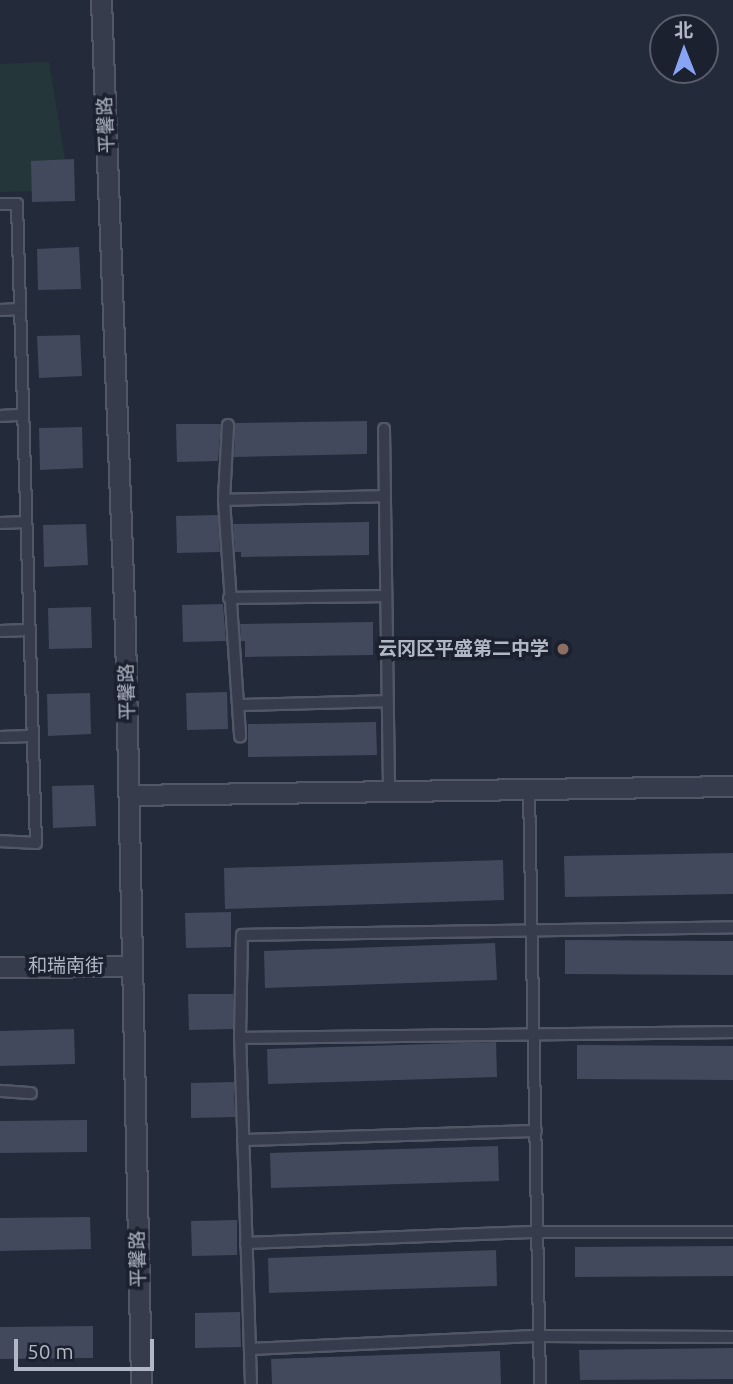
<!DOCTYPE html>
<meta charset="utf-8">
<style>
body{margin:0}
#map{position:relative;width:733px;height:1384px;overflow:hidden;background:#232a3a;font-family:Ubuntu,"Noto Sans SC",sans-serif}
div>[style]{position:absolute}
.green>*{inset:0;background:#25363b}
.building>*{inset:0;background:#42495c}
.roads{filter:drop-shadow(2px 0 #525766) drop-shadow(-2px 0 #525766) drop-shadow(0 2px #525766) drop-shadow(0 -2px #525766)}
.lane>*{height:10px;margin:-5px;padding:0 5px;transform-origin:5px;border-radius:5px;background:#363c4b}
.street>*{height:19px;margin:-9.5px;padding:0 9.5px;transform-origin:9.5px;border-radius:9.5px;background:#363c4b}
.dots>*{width:19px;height:19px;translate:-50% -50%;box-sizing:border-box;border:4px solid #1c212f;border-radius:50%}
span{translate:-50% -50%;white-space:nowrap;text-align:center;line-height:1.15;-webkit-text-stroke:7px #1c212f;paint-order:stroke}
.street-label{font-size:19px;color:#b2b7c6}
.poi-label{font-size:19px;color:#b2b7c6;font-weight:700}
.right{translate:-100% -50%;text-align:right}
.north{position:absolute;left:649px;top:14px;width:70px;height:70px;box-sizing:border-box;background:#1c212f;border:2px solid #585d6b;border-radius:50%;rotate:359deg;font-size:19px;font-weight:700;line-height:28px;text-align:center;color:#b2b7c6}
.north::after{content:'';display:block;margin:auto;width:24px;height:32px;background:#88a5f5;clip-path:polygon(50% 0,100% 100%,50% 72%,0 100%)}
.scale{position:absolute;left:14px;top:1339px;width:140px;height:32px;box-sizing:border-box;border:4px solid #b2b7c6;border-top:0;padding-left:9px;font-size:21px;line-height:24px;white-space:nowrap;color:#b2b7c6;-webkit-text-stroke:5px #1c212f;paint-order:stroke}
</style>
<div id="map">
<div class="green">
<div style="clip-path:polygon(49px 62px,70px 190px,0 192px,0 64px)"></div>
</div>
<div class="building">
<div style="clip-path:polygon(74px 159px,75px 201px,32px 202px,31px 161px)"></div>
<div style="clip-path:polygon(79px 247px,81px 289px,38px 290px,37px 249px)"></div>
<div style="clip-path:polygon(80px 335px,82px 376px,39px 378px,37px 336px)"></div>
<div style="clip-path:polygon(367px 421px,367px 454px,234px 457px,235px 423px)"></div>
<div style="clip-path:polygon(176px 424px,221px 424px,218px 461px,177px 462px)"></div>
<div style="clip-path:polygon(82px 427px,83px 468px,40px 470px,39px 428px)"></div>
<div style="clip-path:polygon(176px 516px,218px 515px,220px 552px,177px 553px)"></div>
<div style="clip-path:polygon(369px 522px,369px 555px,241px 557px,241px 552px,235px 552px,233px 524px)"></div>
<div style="clip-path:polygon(86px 524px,88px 565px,44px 567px,43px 525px)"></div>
<div style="clip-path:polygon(223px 604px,226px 641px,183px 642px,182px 605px)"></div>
<div style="clip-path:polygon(91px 607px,92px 648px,49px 649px,48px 608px)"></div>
<div style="clip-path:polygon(373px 622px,373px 655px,245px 657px,245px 641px,241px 641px,240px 624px)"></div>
<div style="clip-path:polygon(227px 692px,228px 729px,187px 730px,186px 693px)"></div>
<div style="clip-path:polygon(90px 693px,91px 734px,48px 736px,47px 694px)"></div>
<div style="clip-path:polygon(376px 722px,377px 755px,248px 757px,248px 724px)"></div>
<div style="clip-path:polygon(94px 785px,96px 826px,53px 828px,52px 786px)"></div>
<div style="clip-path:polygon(733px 853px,733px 894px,565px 897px,564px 856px)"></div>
<div style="clip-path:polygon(503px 860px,504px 900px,225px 909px,224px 868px)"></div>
<div style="clip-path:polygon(231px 912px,231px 947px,186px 948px,185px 913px)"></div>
<div style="clip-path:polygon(565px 940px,733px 941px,733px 975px,565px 974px)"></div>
<div style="clip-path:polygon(495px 943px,497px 980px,265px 988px,264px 951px)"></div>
<div style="clip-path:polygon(188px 994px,233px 994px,233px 1029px,189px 1030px)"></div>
<div style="clip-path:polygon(74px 1029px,75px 1064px,0 1066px,0 1031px)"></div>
<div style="clip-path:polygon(496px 1042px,497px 1077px,268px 1084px,267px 1049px)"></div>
<div style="clip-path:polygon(577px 1045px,733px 1046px,733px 1080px,577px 1079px)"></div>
<div style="clip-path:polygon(234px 1082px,235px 1117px,191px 1118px,191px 1083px)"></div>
<div style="clip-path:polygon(87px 1120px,87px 1152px,0 1153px,0 1121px)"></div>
<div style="clip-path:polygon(498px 1146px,499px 1181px,271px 1188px,270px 1153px)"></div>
<div style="clip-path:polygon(90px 1217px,91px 1249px,0 1251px,0 1218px)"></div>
<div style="clip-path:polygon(237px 1220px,237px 1255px,192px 1256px,191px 1221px)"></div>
<div style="clip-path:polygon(733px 1246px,733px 1276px,575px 1277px,575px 1247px)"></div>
<div style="clip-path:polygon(496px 1250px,497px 1286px,269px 1293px,268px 1258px)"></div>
<div style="clip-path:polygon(240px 1312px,241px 1347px,195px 1348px,195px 1313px)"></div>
<div style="clip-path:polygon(93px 1326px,93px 1358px,0 1359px,0 1327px)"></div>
<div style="clip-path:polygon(733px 1348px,733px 1379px,580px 1380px,579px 1350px)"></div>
<div style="clip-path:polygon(500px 1351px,501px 1384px,272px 1384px,271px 1359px)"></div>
</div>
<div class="roads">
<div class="lane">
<div style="left:0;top:204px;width:17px"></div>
<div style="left:17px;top:204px;width:639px;rotate:88.3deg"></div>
<div style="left:36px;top:843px;width:36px;rotate:-177deg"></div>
<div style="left:0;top:310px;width:20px;rotate:-3deg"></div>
<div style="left:0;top:416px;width:22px;rotate:-3deg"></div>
<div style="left:228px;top:425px;width:75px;rotate:93.1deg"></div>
<div style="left:224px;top:500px;width:237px;rotate:86.1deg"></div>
<div style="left:384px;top:429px;width:362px;rotate:89.2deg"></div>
<div style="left:224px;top:500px;width:161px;rotate:-1.4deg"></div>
<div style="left:0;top:523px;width:25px;rotate:-2deg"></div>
<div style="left:229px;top:598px;width:157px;rotate:-0.7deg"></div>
<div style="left:0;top:631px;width:27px;rotate:-2deg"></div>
<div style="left:238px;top:705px;width:149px;rotate:-1.5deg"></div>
<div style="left:0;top:737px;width:30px;rotate:-2deg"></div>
<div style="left:529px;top:789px;width:595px;rotate:88.94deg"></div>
<div style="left:240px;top:1038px;width:493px;rotate:-0.7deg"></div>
<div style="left:0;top:1091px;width:31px;rotate:4deg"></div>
<div style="left:243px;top:1140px;width:293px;rotate:-1.8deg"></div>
<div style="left:246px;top:1243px;width:292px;rotate:-2.2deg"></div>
<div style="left:538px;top:1232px;width:195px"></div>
<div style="left:250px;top:1349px;width:290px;rotate:-2.6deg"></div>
<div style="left:540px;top:1336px;width:193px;rotate:0.3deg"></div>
<div style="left:251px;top:1384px;width:346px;rotate:-91.8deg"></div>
<div style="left:240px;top:1038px;width:103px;rotate:-88.9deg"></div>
<div style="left:242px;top:935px;width:491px;rotate:-0.9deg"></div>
</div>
<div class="street">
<div style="left:101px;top:0;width:631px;rotate:87.82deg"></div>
<div style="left:125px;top:631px;width:753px;rotate:88.78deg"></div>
<div style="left:129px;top:795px;width:604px;rotate:-0.85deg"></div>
<div style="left:0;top:967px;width:132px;rotate:-0.4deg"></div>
</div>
</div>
<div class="dots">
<div style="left:563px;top:649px;background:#8d6e63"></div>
</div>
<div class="street-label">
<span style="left:106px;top:125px;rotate:-92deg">平馨路</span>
<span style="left:127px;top:692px;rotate:-91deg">平馨路</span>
<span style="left:66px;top:966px">和瑞南街</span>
<span style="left:138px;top:1259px;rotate:-91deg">平馨路</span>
</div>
<div class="poi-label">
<span class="right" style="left:549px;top:649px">云冈区平盛第二中学</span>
</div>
<div class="north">北</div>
<div class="scale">50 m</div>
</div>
